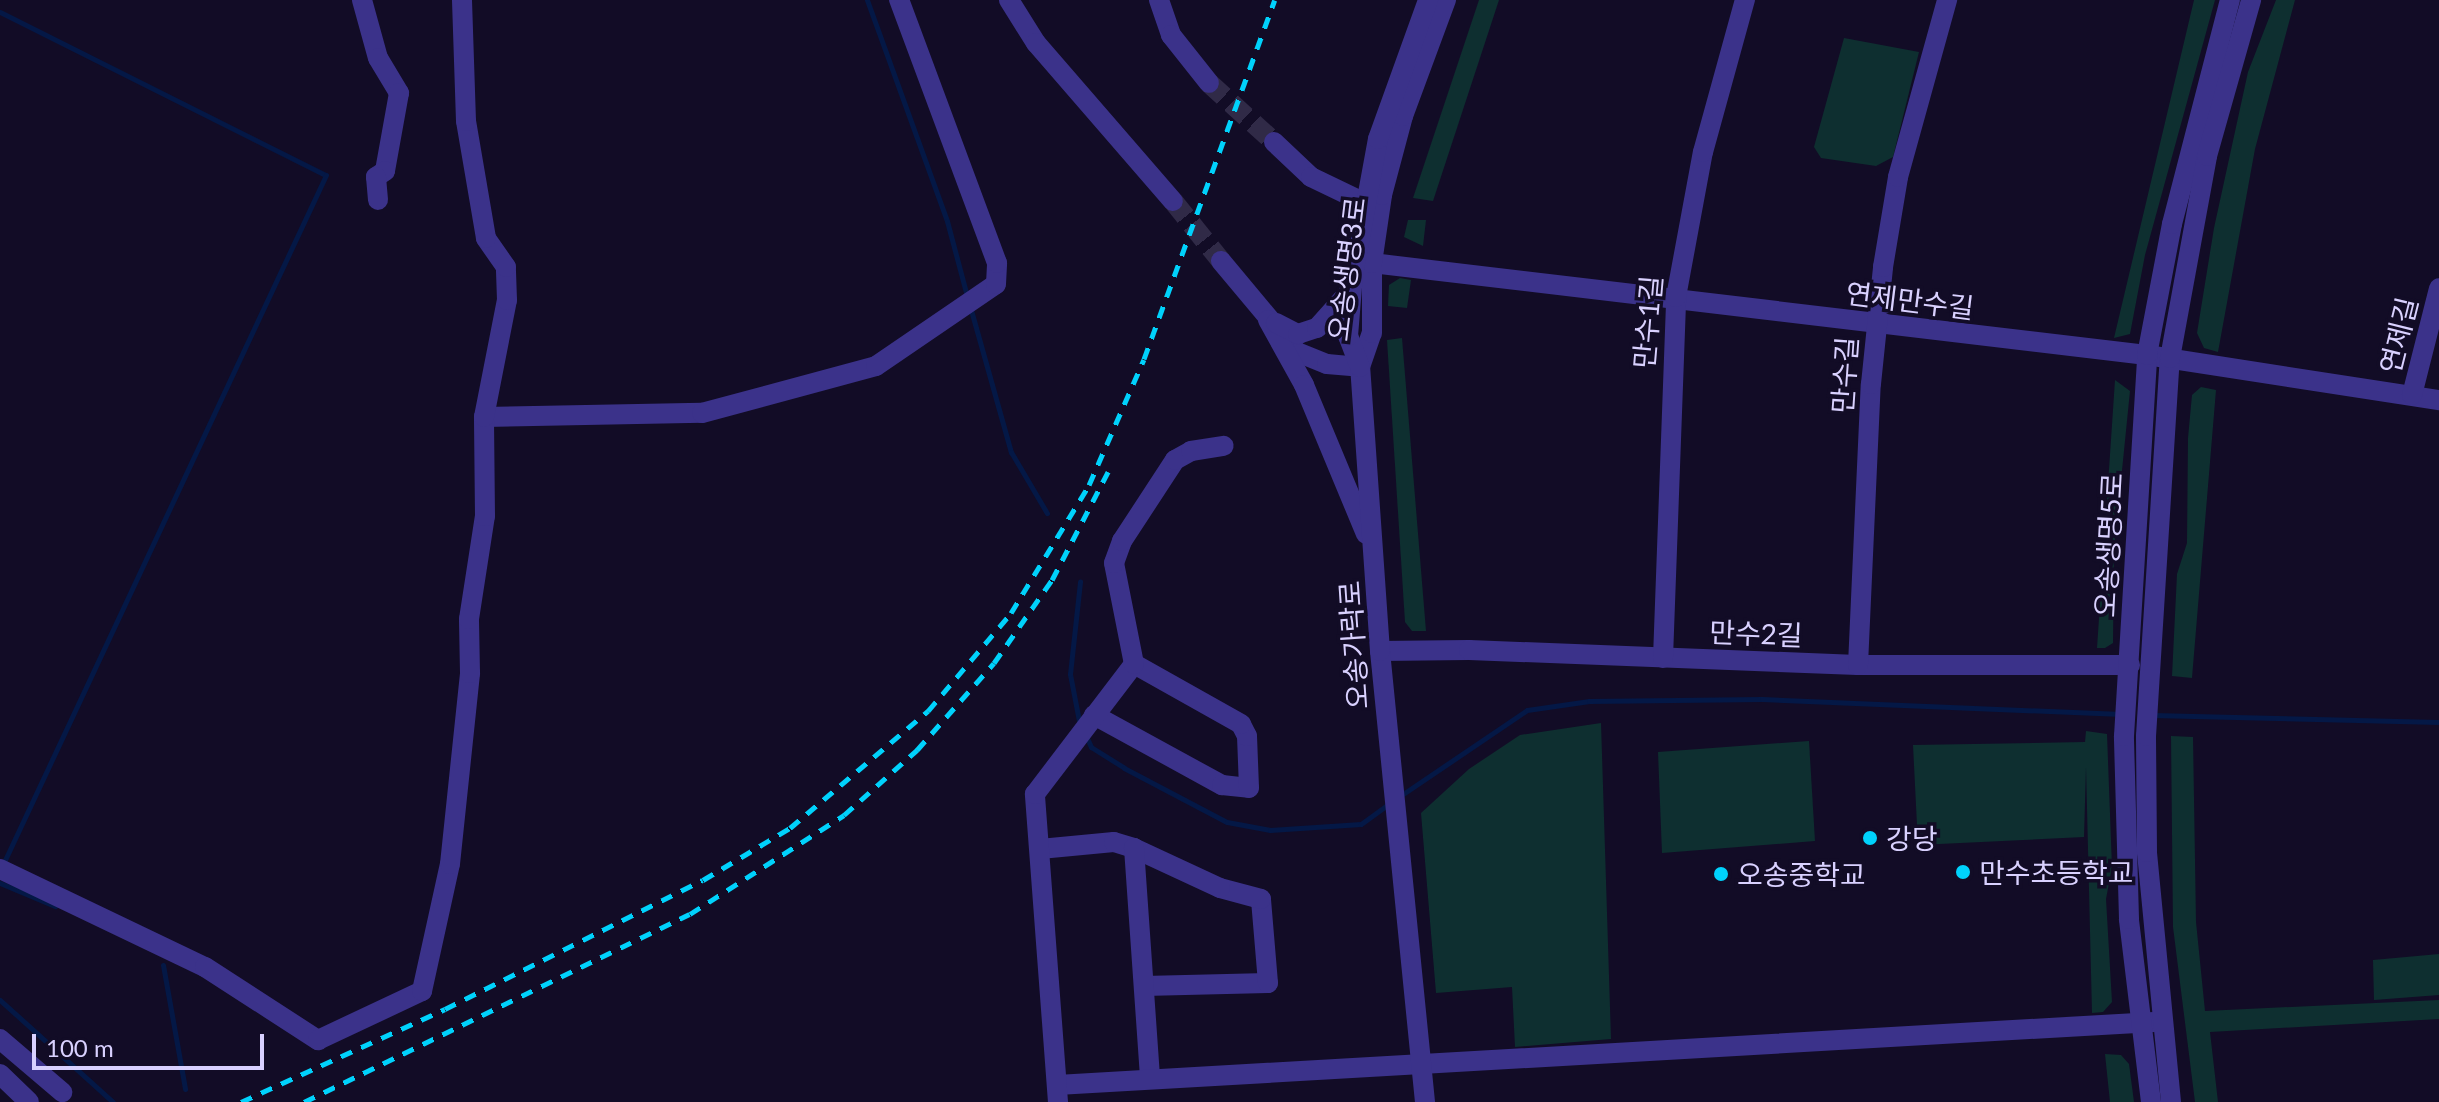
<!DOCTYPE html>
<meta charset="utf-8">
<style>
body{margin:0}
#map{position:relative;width:2439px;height:1102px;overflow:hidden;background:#120c26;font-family:Lato,"Noto Sans KR",sans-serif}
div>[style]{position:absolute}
.green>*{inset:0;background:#0e2f30}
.stream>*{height:5px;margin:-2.5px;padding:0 2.5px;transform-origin:2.5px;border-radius:2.5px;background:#041846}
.minor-tunnel>*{height:20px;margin-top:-10px;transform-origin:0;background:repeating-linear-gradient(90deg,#302a47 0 20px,transparent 0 30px)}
.minor>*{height:20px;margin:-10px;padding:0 10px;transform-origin:10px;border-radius:10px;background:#3b328a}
.rail>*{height:5px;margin-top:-2.5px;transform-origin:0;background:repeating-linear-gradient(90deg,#00d2fc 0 12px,transparent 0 22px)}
.dots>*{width:22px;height:22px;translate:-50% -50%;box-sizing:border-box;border:4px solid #120c26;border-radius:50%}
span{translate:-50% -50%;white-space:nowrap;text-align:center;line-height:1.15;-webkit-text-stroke:7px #120c26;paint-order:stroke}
.street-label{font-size:28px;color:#d9d1ff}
.poi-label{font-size:28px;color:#d9d1ff}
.left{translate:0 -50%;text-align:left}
.scale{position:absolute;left:32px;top:1034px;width:232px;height:36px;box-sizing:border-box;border:4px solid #d9d1ff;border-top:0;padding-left:10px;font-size:24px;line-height:28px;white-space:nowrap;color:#d9d1ff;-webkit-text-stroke:6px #120c26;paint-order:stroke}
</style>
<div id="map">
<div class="green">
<div style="clip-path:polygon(1479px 0,1499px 0,1433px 201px,1413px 198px)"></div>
<div style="clip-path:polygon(2194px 0,2215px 0,2145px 255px,2130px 334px,2114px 338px)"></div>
<div style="clip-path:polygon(2276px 0,2295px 0,2255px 149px,2218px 352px,2204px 348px,2197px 333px,2214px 228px,2248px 72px)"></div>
<div style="clip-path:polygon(1844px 38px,1919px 52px,1893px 157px,1876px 166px,1821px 158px,1814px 147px)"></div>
<div style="clip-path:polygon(1408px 220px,1426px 220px,1423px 246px,1404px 237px)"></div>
<div style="clip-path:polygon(1400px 278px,1411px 280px,1407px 308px,1388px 306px,1389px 285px)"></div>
<div style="clip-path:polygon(1402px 338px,1426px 631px,1412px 631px,1405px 622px,1387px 340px)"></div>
<div style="clip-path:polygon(2115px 380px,2130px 391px,2114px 550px,2113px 643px,2105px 648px,2097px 648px)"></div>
<div style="clip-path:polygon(2201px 387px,2216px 390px,2192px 678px,2172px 676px,2177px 574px,2187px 543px,2188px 438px,2192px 395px)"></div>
<div style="clip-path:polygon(1601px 723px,1611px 1039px,1515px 1047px,1512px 987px,1436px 993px,1421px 813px,1469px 769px,1520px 735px)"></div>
<div style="clip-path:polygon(2086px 731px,2107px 734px,2112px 867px,2106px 899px,2112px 1002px,2103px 1012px,2092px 1013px,2086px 767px,2084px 837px,1918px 845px,1913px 745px,2085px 742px)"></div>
<div style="clip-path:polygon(2171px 736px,2193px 737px,2196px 922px,2205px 1011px,2439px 1000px,2439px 1019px,2210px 1032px,2218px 1102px,2195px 1102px,2173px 927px)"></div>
<div style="clip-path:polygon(1809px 741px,1815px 841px,1662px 853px,1658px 752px)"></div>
<div style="clip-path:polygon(2439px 954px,2439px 995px,2374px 1000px,2373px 960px)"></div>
<div style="clip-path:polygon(2105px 1054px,2121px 1055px,2129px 1064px,2134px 1102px,2110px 1102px)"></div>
</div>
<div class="stream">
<div style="left:867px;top:0;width:235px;rotate:70.1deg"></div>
<div style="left:947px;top:221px;width:78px;rotate:75.1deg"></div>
<div style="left:0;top:12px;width:364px;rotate:26.6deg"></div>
<div style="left:326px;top:175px;width:759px;rotate:115.11deg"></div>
<div style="left:971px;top:310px;width:148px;rotate:74.3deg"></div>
<div style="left:1011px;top:452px;width:71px;rotate:59.5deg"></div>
<div style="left:2152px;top:715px;width:287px;rotate:1.4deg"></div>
<div style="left:1080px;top:726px;width:53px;rotate:-100.9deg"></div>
<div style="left:1070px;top:674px;width:93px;rotate:-83.8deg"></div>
<div style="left:1087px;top:738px;width:10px;rotate:66deg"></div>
<div style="left:1091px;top:747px;width:39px;rotate:32deg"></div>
<div style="left:1124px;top:768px;width:116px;rotate:27.7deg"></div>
<div style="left:1227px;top:822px;width:44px;rotate:10.5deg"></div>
<div style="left:1270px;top:830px;width:91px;rotate:-3.8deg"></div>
<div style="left:1361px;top:824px;width:34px;rotate:-36deg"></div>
<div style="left:1400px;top:796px;width:153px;rotate:-34.1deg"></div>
<div style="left:1527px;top:710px;width:63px;rotate:-8.3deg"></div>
<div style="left:1589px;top:701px;width:173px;rotate:-0.7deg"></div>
<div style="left:1762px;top:699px;width:360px;rotate:2.4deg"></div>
<div style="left:0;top:883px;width:60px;rotate:22.7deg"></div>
<div style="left:163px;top:965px;width:126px;rotate:79.9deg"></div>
<div style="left:0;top:1000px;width:152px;rotate:42.1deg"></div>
</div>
<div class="minor-tunnel">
<div style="left:1209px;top:83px;width:88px;rotate:42.2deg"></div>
<div style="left:1173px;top:201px;width:77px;rotate:51.3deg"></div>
</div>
<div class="minor">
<div style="left:362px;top:0;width:60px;rotate:74.6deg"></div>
<div style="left:378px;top:58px;width:41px;rotate:59deg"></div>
<div style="left:399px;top:93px;width:79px;rotate:100.2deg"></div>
<div style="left:385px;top:171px;width:11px;rotate:146deg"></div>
<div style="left:376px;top:177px;width:23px;rotate:85deg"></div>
<div style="left:1009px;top:0;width:51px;rotate:57.9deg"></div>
<div style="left:1036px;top:43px;width:209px;rotate:49.1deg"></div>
<div style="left:1159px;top:0;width:37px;rotate:71deg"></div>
<div style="left:1171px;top:35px;width:61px;rotate:51.6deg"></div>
<div style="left:1274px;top:142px;width:51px;rotate:43.4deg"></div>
<div style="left:1311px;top:177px;width:60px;rotate:25.7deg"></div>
<div style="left:1221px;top:261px;width:119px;rotate:50.1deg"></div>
<div style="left:1297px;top:352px;width:32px;rotate:22deg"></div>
<div style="left:1327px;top:364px;width:33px;rotate:5deg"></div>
<div style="left:1372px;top:263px;width:780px;rotate:6.77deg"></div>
<div style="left:2147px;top:355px;width:295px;rotate:8.8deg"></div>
<div style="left:1268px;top:320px;width:74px;rotate:61deg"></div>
<div style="left:1304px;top:385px;width:161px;rotate:67.4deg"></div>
<div style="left:1276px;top:323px;width:25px;rotate:27deg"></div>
<div style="left:1298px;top:334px;width:20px;rotate:-18deg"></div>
<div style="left:1317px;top:328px;width:51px;rotate:-48.2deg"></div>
<div style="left:1360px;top:367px;width:36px;rotate:-71deg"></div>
<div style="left:1372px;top:333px;width:70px;rotate:-90deg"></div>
<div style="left:1372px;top:263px;width:69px;rotate:-81.6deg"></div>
<div style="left:1382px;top:195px;width:82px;rotate:-75.1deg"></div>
<div style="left:1403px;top:116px;width:124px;rotate:-69.7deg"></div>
<div style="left:2412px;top:395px;width:110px;rotate:-75.8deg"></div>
<div style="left:484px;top:417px;width:218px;rotate:-1.1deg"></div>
<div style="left:702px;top:413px;width:180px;rotate:-15.1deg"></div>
<div style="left:876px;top:366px;width:145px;rotate:-34.3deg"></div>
<div style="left:996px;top:284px;width:21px;rotate:-87deg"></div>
<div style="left:997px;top:263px;width:281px;rotate:-110.4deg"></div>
<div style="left:1380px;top:651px;width:89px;rotate:-0.6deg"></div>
<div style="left:1469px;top:650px;width:389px;rotate:2.2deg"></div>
<div style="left:1858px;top:665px;width:272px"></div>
<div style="left:1663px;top:658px;width:361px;rotate:-87.9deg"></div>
<div style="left:1676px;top:297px;width:147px;rotate:-79.5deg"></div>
<div style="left:1703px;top:152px;width:158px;rotate:-74.6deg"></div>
<div style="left:1858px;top:665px;width:281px;rotate:-87.4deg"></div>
<div style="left:1871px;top:384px;width:118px;rotate:-84.1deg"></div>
<div style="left:1883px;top:267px;width:91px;rotate:-80.5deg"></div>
<div style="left:1898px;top:177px;width:184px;rotate:-74.5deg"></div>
<div style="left:1094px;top:715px;width:146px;rotate:28.7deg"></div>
<div style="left:1222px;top:785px;width:27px;rotate:6deg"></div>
<div style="left:1249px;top:788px;width:52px;rotate:-92.2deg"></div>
<div style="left:1247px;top:736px;width:13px;rotate:-117deg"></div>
<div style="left:1241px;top:724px;width:123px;rotate:-150.7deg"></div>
<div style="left:1040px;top:849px;width:74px;rotate:-5.4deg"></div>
<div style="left:1114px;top:842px;width:21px;rotate:17deg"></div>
<div style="left:0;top:869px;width:227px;rotate:25.6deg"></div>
<div style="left:205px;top:967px;width:135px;rotate:32.9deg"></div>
<div style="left:318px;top:1040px;width:115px;rotate:-25.2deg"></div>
<div style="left:422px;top:991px;width:130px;rotate:-77.6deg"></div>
<div style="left:450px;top:864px;width:192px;rotate:-84deg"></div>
<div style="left:470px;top:673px;width:54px;rotate:-91.1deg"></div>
<div style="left:469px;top:619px;width:104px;rotate:-81.2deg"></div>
<div style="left:485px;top:516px;width:99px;rotate:-90.6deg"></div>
<div style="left:484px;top:417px;width:119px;rotate:-78.9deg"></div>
<div style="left:507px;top:300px;width:33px;rotate:-92deg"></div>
<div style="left:506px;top:267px;width:35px;rotate:-125deg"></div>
<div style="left:486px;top:238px;width:119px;rotate:-99.7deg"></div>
<div style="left:466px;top:121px;width:121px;rotate:-91.9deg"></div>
<div style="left:1144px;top:986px;width:124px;rotate:-1.4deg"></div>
<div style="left:1268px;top:983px;width:84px;rotate:-94.8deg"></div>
<div style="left:1261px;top:899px;width:42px;rotate:-165deg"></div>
<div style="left:1220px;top:888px;width:95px;rotate:-155.1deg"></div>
<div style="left:1134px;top:848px;width:231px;rotate:86deg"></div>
<div style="left:0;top:1039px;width:82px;rotate:40.5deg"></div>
<div style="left:0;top:1074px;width:40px;rotate:44deg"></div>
<div style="left:1057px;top:1085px;width:1099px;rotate:-3.29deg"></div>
<div style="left:1058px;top:1102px;width:309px;rotate:-94.3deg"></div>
<div style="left:1035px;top:794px;width:163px;rotate:-52.7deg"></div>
<div style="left:1134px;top:664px;width:103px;rotate:-101.2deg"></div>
<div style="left:1114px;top:563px;width:23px;rotate:-70deg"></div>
<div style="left:1122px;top:541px;width:97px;rotate:-56.8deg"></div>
<div style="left:1175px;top:460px;width:18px;rotate:-29deg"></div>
<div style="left:1191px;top:451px;width:33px;rotate:-9deg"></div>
<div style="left:1425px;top:1102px;width:453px;rotate:-95.7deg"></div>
<div style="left:1380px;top:651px;width:285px;rotate:-94deg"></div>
<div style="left:1360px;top:367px;width:33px;rotate:-111deg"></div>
<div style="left:1348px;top:336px;width:61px;rotate:-85.3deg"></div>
<div style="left:1353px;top:275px;width:138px;rotate:-79.6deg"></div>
<div style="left:1378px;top:139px;width:148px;rotate:-70.2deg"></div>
<div style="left:2151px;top:1102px;width:184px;rotate:-96.9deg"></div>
<div style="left:2129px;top:919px;width:183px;rotate:-91.6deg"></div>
<div style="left:2124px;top:736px;width:382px;rotate:-86.5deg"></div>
<div style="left:2147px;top:355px;width:133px;rotate:-79.2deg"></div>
<div style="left:2172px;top:224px;width:231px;rotate:-75.5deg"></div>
<div style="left:2171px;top:1102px;width:251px;rotate:-95.5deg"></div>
<div style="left:2147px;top:852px;width:116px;rotate:-90.5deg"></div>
<div style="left:2146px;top:736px;width:379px;rotate:-86.4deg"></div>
<div style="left:2170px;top:358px;width:205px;rotate:-79.6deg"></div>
<div style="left:2207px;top:156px;width:162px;rotate:-74.2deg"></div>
</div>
<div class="rail">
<div style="left:241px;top:1102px;width:224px;rotate:-24.5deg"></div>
<div style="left:445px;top:1009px;width:288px;rotate:-26.6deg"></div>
<div style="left:703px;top:880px;width:101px;rotate:-30.9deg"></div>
<div style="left:790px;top:828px;width:181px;rotate:-40.3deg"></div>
<div style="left:928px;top:711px;width:128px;rotate:-49.7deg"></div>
<div style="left:1011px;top:613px;width:150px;rotate:-58.6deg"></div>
<div style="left:1089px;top:485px;width:137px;rotate:-66.4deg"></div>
<div style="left:1144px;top:359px;width:382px;rotate:-70deg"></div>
<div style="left:304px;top:1102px;width:429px;rotate:-26deg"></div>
<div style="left:690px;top:914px;width:183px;rotate:-32.7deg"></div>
<div style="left:844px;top:815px;width:98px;rotate:-41.7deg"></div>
<div style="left:917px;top:750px;width:116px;rotate:-48.5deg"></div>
<div style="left:994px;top:663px;width:101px;rotate:-55.1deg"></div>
<div style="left:1052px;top:580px;width:122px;rotate:-62.6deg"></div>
</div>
<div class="dots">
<div style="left:1870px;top:838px;background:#00d2fc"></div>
<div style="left:1963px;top:872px;background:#00d2fc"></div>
<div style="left:1721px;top:874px;background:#00d2fc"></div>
</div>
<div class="street-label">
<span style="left:1346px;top:269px;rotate:-83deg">오송생명3로</span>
<span style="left:1910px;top:300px;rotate:7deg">연제만수길</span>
<span style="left:1647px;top:322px;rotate:-85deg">만수1길</span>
<span style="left:2398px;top:335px;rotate:-76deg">연제길</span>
<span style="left:1844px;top:375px;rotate:-86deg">만수길</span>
<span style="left:2108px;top:545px;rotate:-87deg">오송생명5로</span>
<span style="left:1756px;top:633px;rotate:2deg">만수2길</span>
<span style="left:1353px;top:645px;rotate:-94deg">오송가락로</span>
</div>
<div class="poi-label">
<span class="left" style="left:1886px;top:838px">강당</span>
<span class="left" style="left:1979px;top:872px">만수초등학교</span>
<span class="left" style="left:1737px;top:874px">오송중학교</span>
</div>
<div class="scale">100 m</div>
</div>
